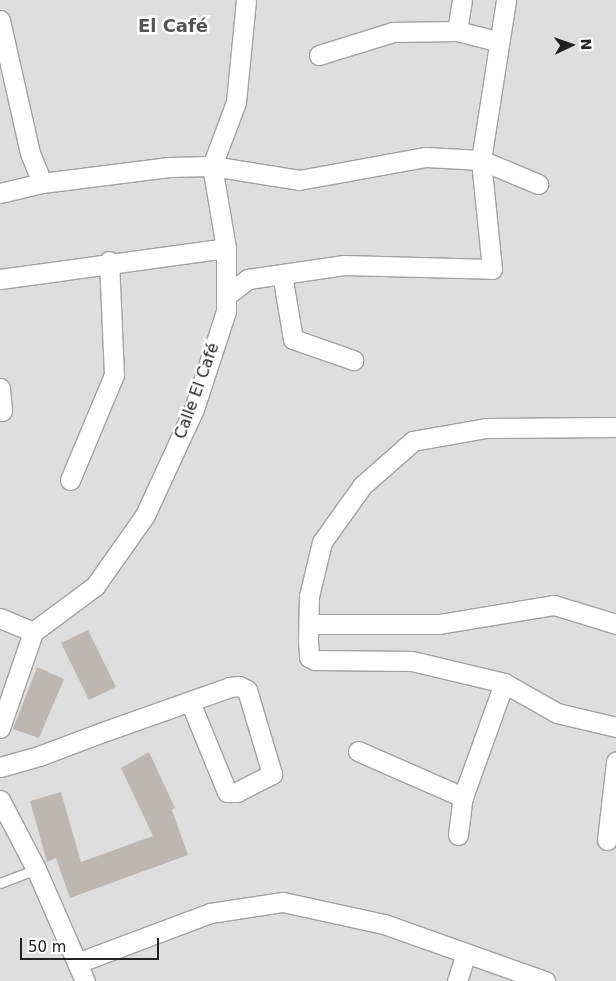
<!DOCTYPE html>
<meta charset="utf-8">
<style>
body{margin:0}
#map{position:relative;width:616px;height:981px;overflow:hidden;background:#f0eee9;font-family:"DejaVu Sans",sans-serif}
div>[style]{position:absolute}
.residential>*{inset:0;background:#dfdede}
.building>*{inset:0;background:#bdb7b2}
.roads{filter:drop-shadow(1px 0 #a2a2a2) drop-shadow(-1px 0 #a2a2a2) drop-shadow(0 1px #a2a2a2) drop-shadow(0 -1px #a2a2a2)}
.service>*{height:9px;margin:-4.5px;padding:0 4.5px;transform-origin:4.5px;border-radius:4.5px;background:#fff}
.minor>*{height:19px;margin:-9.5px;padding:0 9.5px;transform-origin:9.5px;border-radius:9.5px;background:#fff}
span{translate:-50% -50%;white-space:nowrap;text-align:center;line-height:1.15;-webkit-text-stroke:5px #fff;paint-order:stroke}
.street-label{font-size:16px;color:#212121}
.neighbourhood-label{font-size:18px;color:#545454;font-weight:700}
.north{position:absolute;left:546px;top:20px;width:50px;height:50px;-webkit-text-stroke:4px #fff;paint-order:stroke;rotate:87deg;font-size:14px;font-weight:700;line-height:20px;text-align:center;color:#212121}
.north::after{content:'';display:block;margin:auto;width:18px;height:22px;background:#212121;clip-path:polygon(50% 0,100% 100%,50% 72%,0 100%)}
.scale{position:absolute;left:20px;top:938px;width:139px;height:22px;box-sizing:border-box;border:2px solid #212121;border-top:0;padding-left:6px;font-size:15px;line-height:18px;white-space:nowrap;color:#212121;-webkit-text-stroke:4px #fff;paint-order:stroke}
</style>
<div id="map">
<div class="residential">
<div style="clip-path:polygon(0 0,616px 0,616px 981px,0 981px)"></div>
</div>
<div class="building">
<div style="clip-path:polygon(88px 630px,116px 687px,89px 700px,61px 643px)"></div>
<div style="clip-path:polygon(37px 667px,64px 679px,39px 738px,13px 729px)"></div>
<div style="clip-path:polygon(149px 752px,175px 808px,172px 810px,188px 855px,70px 898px,56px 858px,47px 862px,30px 801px,61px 792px,81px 862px,153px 836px,121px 768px)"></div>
</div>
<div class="roads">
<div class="service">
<div style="left:0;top:883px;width:39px;rotate:-21deg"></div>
</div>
<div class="minor">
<div style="left:0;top:20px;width:136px;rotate:77.3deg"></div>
<div style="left:30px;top:153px;width:32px;rotate:68deg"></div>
<div style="left:457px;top:31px;width:31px;rotate:-81deg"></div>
<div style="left:319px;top:55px;width:77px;rotate:-17.3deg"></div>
<div style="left:393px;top:32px;width:64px;rotate:-0.9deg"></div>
<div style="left:457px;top:31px;width:41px;rotate:14deg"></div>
<div style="left:0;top:193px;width:43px;rotate:-13.4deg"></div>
<div style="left:42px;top:183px;width:128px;rotate:-7.2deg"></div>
<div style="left:169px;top:167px;width:43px;rotate:-1.3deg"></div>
<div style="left:212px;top:166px;width:88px;rotate:9.1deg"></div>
<div style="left:299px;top:180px;width:129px;rotate:-10.3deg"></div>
<div style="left:426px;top:157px;width:55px;rotate:3.1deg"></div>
<div style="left:481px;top:160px;width:62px;rotate:22.8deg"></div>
<div style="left:282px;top:274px;width:66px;rotate:80.4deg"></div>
<div style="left:293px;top:339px;width:64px;rotate:19.3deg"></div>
<div style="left:0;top:279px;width:228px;rotate:-7.8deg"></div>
<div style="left:226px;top:296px;width:28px;rotate:-38deg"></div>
<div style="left:248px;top:279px;width:97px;rotate:-8.3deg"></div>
<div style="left:344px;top:265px;width:148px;rotate:1.5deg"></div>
<div style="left:492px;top:269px;width:110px;rotate:-95.8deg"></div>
<div style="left:481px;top:160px;width:162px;rotate:-81.1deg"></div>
<div style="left:0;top:388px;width:23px;rotate:85deg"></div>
<div style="left:616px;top:427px;width:130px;rotate:179.6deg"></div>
<div style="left:486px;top:428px;width:74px;rotate:169.9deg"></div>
<div style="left:413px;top:441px;width:68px;rotate:138.6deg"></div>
<div style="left:362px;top:486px;width:69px;rotate:125.5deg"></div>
<div style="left:322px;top:542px;width:56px;rotate:103.5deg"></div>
<div style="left:309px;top:596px;width:45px;rotate:91.3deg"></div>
<div style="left:308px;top:641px;width:16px;rotate:86deg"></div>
<div style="left:309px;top:657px;width:7px;rotate:27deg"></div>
<div style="left:315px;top:660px;width:97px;rotate:0.6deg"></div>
<div style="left:412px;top:661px;width:95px;rotate:13.4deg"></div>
<div style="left:504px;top:683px;width:61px;rotate:29.5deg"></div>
<div style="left:557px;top:713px;width:61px;rotate:13.3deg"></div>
<div style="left:70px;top:480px;width:114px;rotate:-67.3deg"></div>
<div style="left:114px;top:375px;width:114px;rotate:-92.5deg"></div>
<div style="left:0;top:618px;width:36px;rotate:23deg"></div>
<div style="left:309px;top:624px;width:130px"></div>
<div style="left:439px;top:624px;width:117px;rotate:-9.4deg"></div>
<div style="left:554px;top:605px;width:65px;rotate:17deg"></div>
<div style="left:0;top:728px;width:102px;rotate:-71deg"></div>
<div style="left:33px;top:632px;width:77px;rotate:-36.6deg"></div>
<div style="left:95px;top:586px;width:87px;rotate:-54.8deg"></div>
<div style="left:145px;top:515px;width:117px;rotate:-65.2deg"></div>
<div style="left:194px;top:409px;width:103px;rotate:-71.9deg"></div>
<div style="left:226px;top:311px;width:63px;rotate:-90deg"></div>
<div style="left:226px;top:248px;width:83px;rotate:-99.7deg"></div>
<div style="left:212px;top:166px;width:68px;rotate:-69.4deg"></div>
<div style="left:236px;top:102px;width:102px;rotate:-84.4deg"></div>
<div style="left:358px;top:751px;width:115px;rotate:23.7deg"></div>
<div style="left:0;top:767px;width:41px;rotate:-15.8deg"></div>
<div style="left:39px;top:756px;width:65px;rotate:-20.7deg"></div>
<div style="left:100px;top:733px;width:138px;rotate:-19.5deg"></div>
<div style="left:230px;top:687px;width:9px;rotate:-6deg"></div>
<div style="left:239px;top:686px;width:9px;rotate:27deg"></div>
<div style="left:247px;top:690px;width:88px;rotate:73.4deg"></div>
<div style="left:272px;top:774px;width:39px;rotate:153deg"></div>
<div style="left:237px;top:792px;width:10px;rotate:180deg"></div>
<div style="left:227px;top:792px;width:97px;rotate:-112.3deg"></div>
<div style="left:0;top:800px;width:78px;rotate:62.4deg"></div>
<div style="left:36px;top:869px;width:122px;rotate:66.4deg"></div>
<div style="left:458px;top:835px;width:38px;rotate:-83deg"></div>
<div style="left:463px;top:797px;width:121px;rotate:-70.2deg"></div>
<div style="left:607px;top:840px;width:79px;rotate:-83.4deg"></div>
<div style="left:77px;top:963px;width:142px;rotate:-20.6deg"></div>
<div style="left:210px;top:913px;width:74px;rotate:-8.6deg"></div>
<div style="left:283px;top:902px;width:103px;rotate:12.3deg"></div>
<div style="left:384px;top:924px;width:171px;rotate:19.5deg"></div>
<div style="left:457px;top:981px;width:29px;rotate:-72deg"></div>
</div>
</div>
<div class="street-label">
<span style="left:197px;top:391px;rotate:-70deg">Calle El Café</span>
</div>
<div class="neighbourhood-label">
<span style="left:173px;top:26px">El Café</span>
</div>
<div class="north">N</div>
<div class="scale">50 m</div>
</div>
